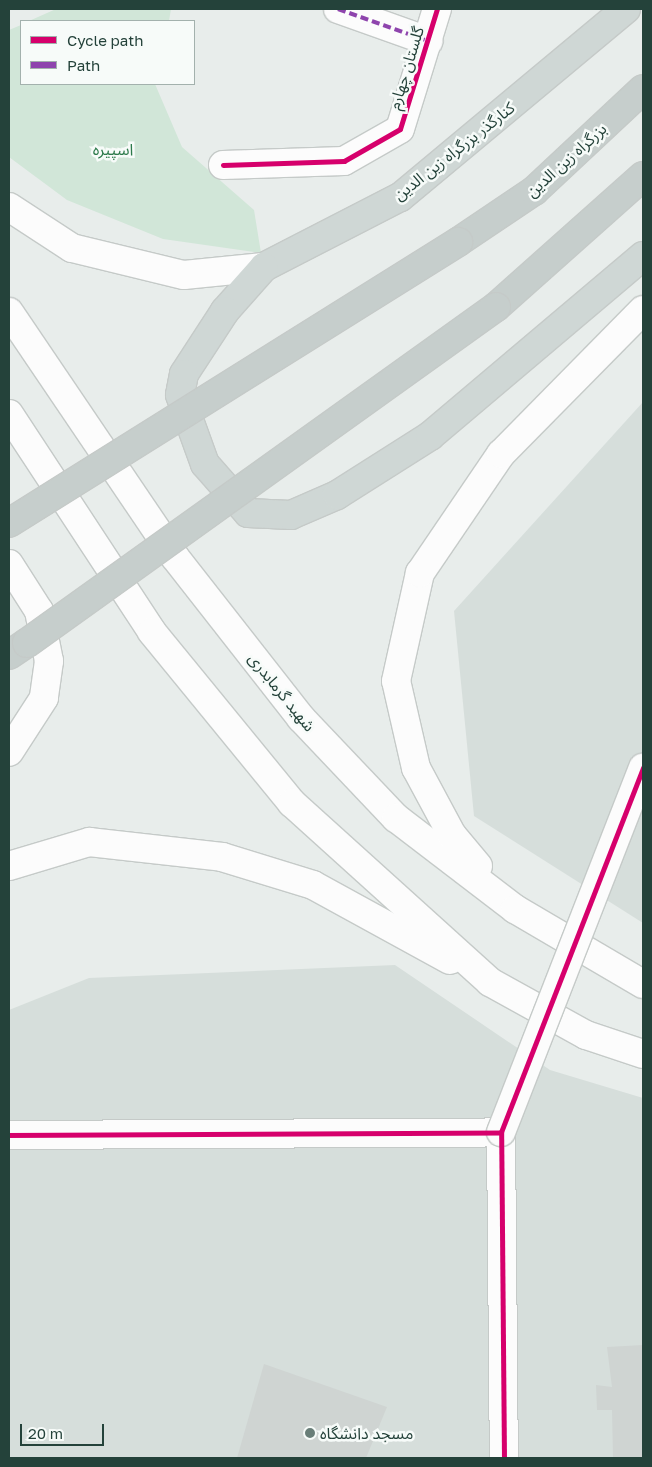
<!DOCTYPE html>
<meta charset="utf-8">
<style>
body{margin:0}
#map{position:relative;width:652px;height:1467px;overflow:hidden;background:#e8edeb;font-family:"Golos Text","Noto Sans Arabic",sans-serif}
div>[style]{position:absolute}
.built>*{inset:0;background:#d6dedb}
.green>*{inset:0;background:#d1e6d8}
.building>*{inset:0;background:#cfd4d2}
.roads{filter:drop-shadow(1px 0 #c5cac8) drop-shadow(-1px 0 #c5cac8) drop-shadow(0 1px #c5cac8) drop-shadow(0 -1px #c5cac8)}
.minor>*{height:28px;margin:-14px;padding:0 14px;transform-origin:14px;border-radius:14px;background:#fcfcfc}
.secondary>*{height:28px;margin:-14px;padding:0 14px;transform-origin:14px;border-radius:14px;background:#fcfcfc}
.primary>*{height:28px;margin:-14px;padding:0 14px;transform-origin:14px;border-radius:14px;background:#cfd7d5}
.trunk>*{height:28px;margin:-14px;padding:0 14px;transform-origin:14px;border-radius:14px;background:#c6cecc}
.bridges{filter:drop-shadow(1px 0 #c5cac8) drop-shadow(-1px 0 #c5cac8) drop-shadow(0 1px #c5cac8) drop-shadow(0 -1px #c5cac8)}
.minor-bridge>*{height:28px;margin:-14px;padding:0 14px;transform-origin:14px;border-radius:14px;background:#fcfcfc}
.trunk-bridge>*{height:28px;margin:-14px;padding:0 14px;transform-origin:14px;border-radius:14px;background:#c6cecc}
.quiet>*{height:4px;margin-top:-2px;transform-origin:0;background:repeating-linear-gradient(90deg,#8e44ad 0 8px,transparent 0 12px)}
.cycleway>*{height:5px;margin:-2.5px;padding:0 2.5px;transform-origin:2.5px;border-radius:2.5px;background:#d6006c}
.dots>*{width:14px;height:14px;translate:-50% -50%;box-sizing:border-box;border:2px solid #f7fbf9;border-radius:50%}
span{translate:-50% -50%;white-space:nowrap;text-align:center;line-height:1.15;-webkit-text-stroke:5px #f7fbf9;paint-order:stroke}
.street-label{font-size:16px;color:#24423a}
.park-label{font-size:16px;color:#2d7a4b}
.poi-label{font-size:16px;color:#24423a}
.left{translate:0 -50%;text-align:left}
.frame{position:absolute;inset:0;border:10px solid #24423a;pointer-events:none}
.legend{position:absolute;left:20px;top:20px;width:175px;height:65px;box-sizing:border-box;background:#f7fbf9;border:1px solid #a3b1ad;margin:0;padding:6px 9px;list-style:none;font-size:15px;color:#24423a}
.legend li{display:flex;align-items:center;gap:10px;height:25px}
.legend b{width:25px;border:1px solid #a3b1ad}
.scale{position:absolute;left:20px;top:1424px;width:84px;height:22px;box-sizing:border-box;border:2px solid #24423a;border-top:0;padding-left:6px;font-size:15px;line-height:18px;white-space:nowrap;color:#24423a;-webkit-text-stroke:4px #f7fbf9;paint-order:stroke}
</style>
<div id="map">
<div class="built">
<div style="clip-path:polygon(643px 402px,643px 923px,474px 816px,454px 611px)"></div>
<div style="clip-path:polygon(395px 965px,550px 1070px,643px 1098px,643px 1458px,9px 1458px,9px 1010px,89px 978px)"></div>
</div>
<div class="green">
<div style="clip-path:polygon(56px 9px,171px 9px,169px 21px,29px 21px)"></div>
<div style="clip-path:polygon(21px 25px,21px 84px,155px 84px,182px 147px,254px 210px,261px 253px,163px 239px,67px 200px,9px 157px,9px 30px)"></div>
</div>
<div class="building">
<div style="clip-path:polygon(643px 1345px,643px 1458px,613px 1458px,612px 1410px,597px 1410px,596px 1385px,612px 1387px,607px 1347px)"></div>
<div style="clip-path:polygon(264px 1364px,387px 1407px,366px 1458px,237px 1458px)"></div>
</div>
<div class="roads">
<div class="minor">
<div style="left:338px;top:9px;width:96px;rotate:19.6deg"></div>
<div style="left:223px;top:165px;width:121px;rotate:-1.9deg"></div>
<div style="left:344px;top:161px;width:64px;rotate:-29.7deg"></div>
<div style="left:400px;top:129px;width:126px;rotate:-72.9deg"></div>
<div style="left:9px;top:1135px;width:492px;rotate:-0.3deg"></div>
<div style="left:501px;top:1132px;width:326px;rotate:89.5deg"></div>
</div>
<div class="secondary">
<div style="left:9px;top:207px;width:75px;rotate:33.1deg"></div>
<div style="left:72px;top:248px;width:115px;rotate:13.6deg"></div>
<div style="left:184px;top:275px;width:80px;rotate:-5.7deg"></div>
<div style="left:9px;top:312px;width:295px;rotate:55.9deg"></div>
<div style="left:174px;top:556px;width:206px;rotate:51.9deg"></div>
<div style="left:301px;top:718px;width:138px;rotate:46.5deg"></div>
<div style="left:396px;top:818px;width:150px;rotate:37.4deg"></div>
<div style="left:515px;top:909px;width:148px;rotate:30.4deg"></div>
<div style="left:9px;top:414px;width:261px;rotate:56.7deg"></div>
<div style="left:152px;top:632px;width:221px;rotate:50.7deg"></div>
<div style="left:292px;top:803px;width:267px;rotate:42.1deg"></div>
<div style="left:490px;top:982px;width:110px;rotate:28.9deg"></div>
<div style="left:586px;top:1035px;width:60px;rotate:18.4deg"></div>
<div style="left:9px;top:564px;width:56px;rotate:57.4deg"></div>
<div style="left:39px;top:611px;width:51px;rotate:78.7deg"></div>
<div style="left:49px;top:661px;width:37px;rotate:98deg"></div>
<div style="left:44px;top:698px;width:64px;rotate:122.9deg"></div>
<div style="left:9px;top:866px;width:84px;rotate:-16.7deg"></div>
<div style="left:89px;top:842px;width:134px;rotate:6.4deg"></div>
<div style="left:222px;top:857px;width:95px;rotate:17.1deg"></div>
<div style="left:313px;top:885px;width:156px;rotate:28.7deg"></div>
<div style="left:478px;top:866px;width:40px;rotate:-130deg"></div>
<div style="left:452px;top:835px;width:76px;rotate:-118.2deg"></div>
<div style="left:416px;top:768px;width:89px;rotate:-102.9deg"></div>
<div style="left:396px;top:681px;width:111px;rotate:-77.5deg"></div>
<div style="left:420px;top:573px;width:144px;rotate:-55.8deg"></div>
<div style="left:501px;top:454px;width:202px;rotate:-45.4deg"></div>
</div>
<div class="primary">
<div style="left:626px;top:9px;width:294px;rotate:140.2deg"></div>
<div style="left:400px;top:197px;width:153px;rotate:152.8deg"></div>
<div style="left:264px;top:267px;width:59px;rotate:131.6deg"></div>
<div style="left:225px;top:311px;width:75px;rotate:123.1deg"></div>
<div style="left:184px;top:374px;width:21px;rotate:101deg"></div>
<div style="left:180px;top:395px;width:73px;rotate:70.1deg"></div>
<div style="left:205px;top:464px;width:65px;rotate:48.7deg"></div>
<div style="left:248px;top:513px;width:43px;rotate:2.7deg"></div>
<div style="left:291px;top:515px;width:50px;rotate:-23.5deg"></div>
<div style="left:337px;top:495px;width:110px;rotate:-32.4deg"></div>
<div style="left:430px;top:436px;width:279px;rotate:-40.2deg"></div>
</div>
<div class="trunk">
<div style="left:458px;top:242px;width:92px;rotate:-33.9deg"></div>
<div style="left:534px;top:191px;width:149px;rotate:-43.1deg"></div>
<div style="left:496px;top:307px;width:197px;rotate:-41.7deg"></div>
<div style="left:9px;top:655px;width:22px;rotate:-34deg"></div>
</div>
</div>
<div class="bridges">
<div class="minor-bridge">
<div style="left:501px;top:1132px;width:391px;rotate:-68.7deg"></div>
</div>
<div class="trunk-bridge">
<div style="left:9px;top:523px;width:530px;rotate:-32.04deg"></div>
<div style="left:27px;top:643px;width:577px;rotate:-35.62deg"></div>
</div>
</div>
<div class="quiet">
<div style="left:338px;top:9px;width:96px;rotate:19.6deg"></div>
</div>
<div class="cycleway">
<div style="left:223px;top:165px;width:121px;rotate:-1.9deg"></div>
<div style="left:344px;top:161px;width:64px;rotate:-29.7deg"></div>
<div style="left:400px;top:129px;width:126px;rotate:-72.9deg"></div>
<div style="left:9px;top:1135px;width:492px;rotate:-0.3deg"></div>
<div style="left:504px;top:1458px;width:326px;rotate:-90.5deg"></div>
<div style="left:501px;top:1132px;width:391px;rotate:-68.7deg"></div>
</div>
<div class="dots">
<div style="left:310px;top:1433px;background:#697e78"></div>
</div>
<div class="street-label">
<span style="left:406px;top:68px;rotate:-73deg">گلستان چهارم</span>
<span style="left:454px;top:151px;rotate:-38deg">کنارگذر بزرگراه زین الدین</span>
<span style="left:566px;top:160px;rotate:-42deg">بزرگراه زین الدین</span>
<span style="left:282px;top:692px;rotate:51deg">شهید گرمابدری</span>
</div>
<div class="park-label">
<span style="left:113px;top:149px">اسپیره</span>
</div>
<div class="poi-label">
<span class="left" style="left:320px;top:1433px">مسجد دانشگاه</span>
</div>
<div class="frame"></div>
<ul class="legend">
<li><b style="height:6px;background:#d6006c"></b>Cycle path</li>
<li><b style="height:6px;background:#8e44ad"></b>Path</li>
</ul>
<div class="scale">20 m</div>
</div>
